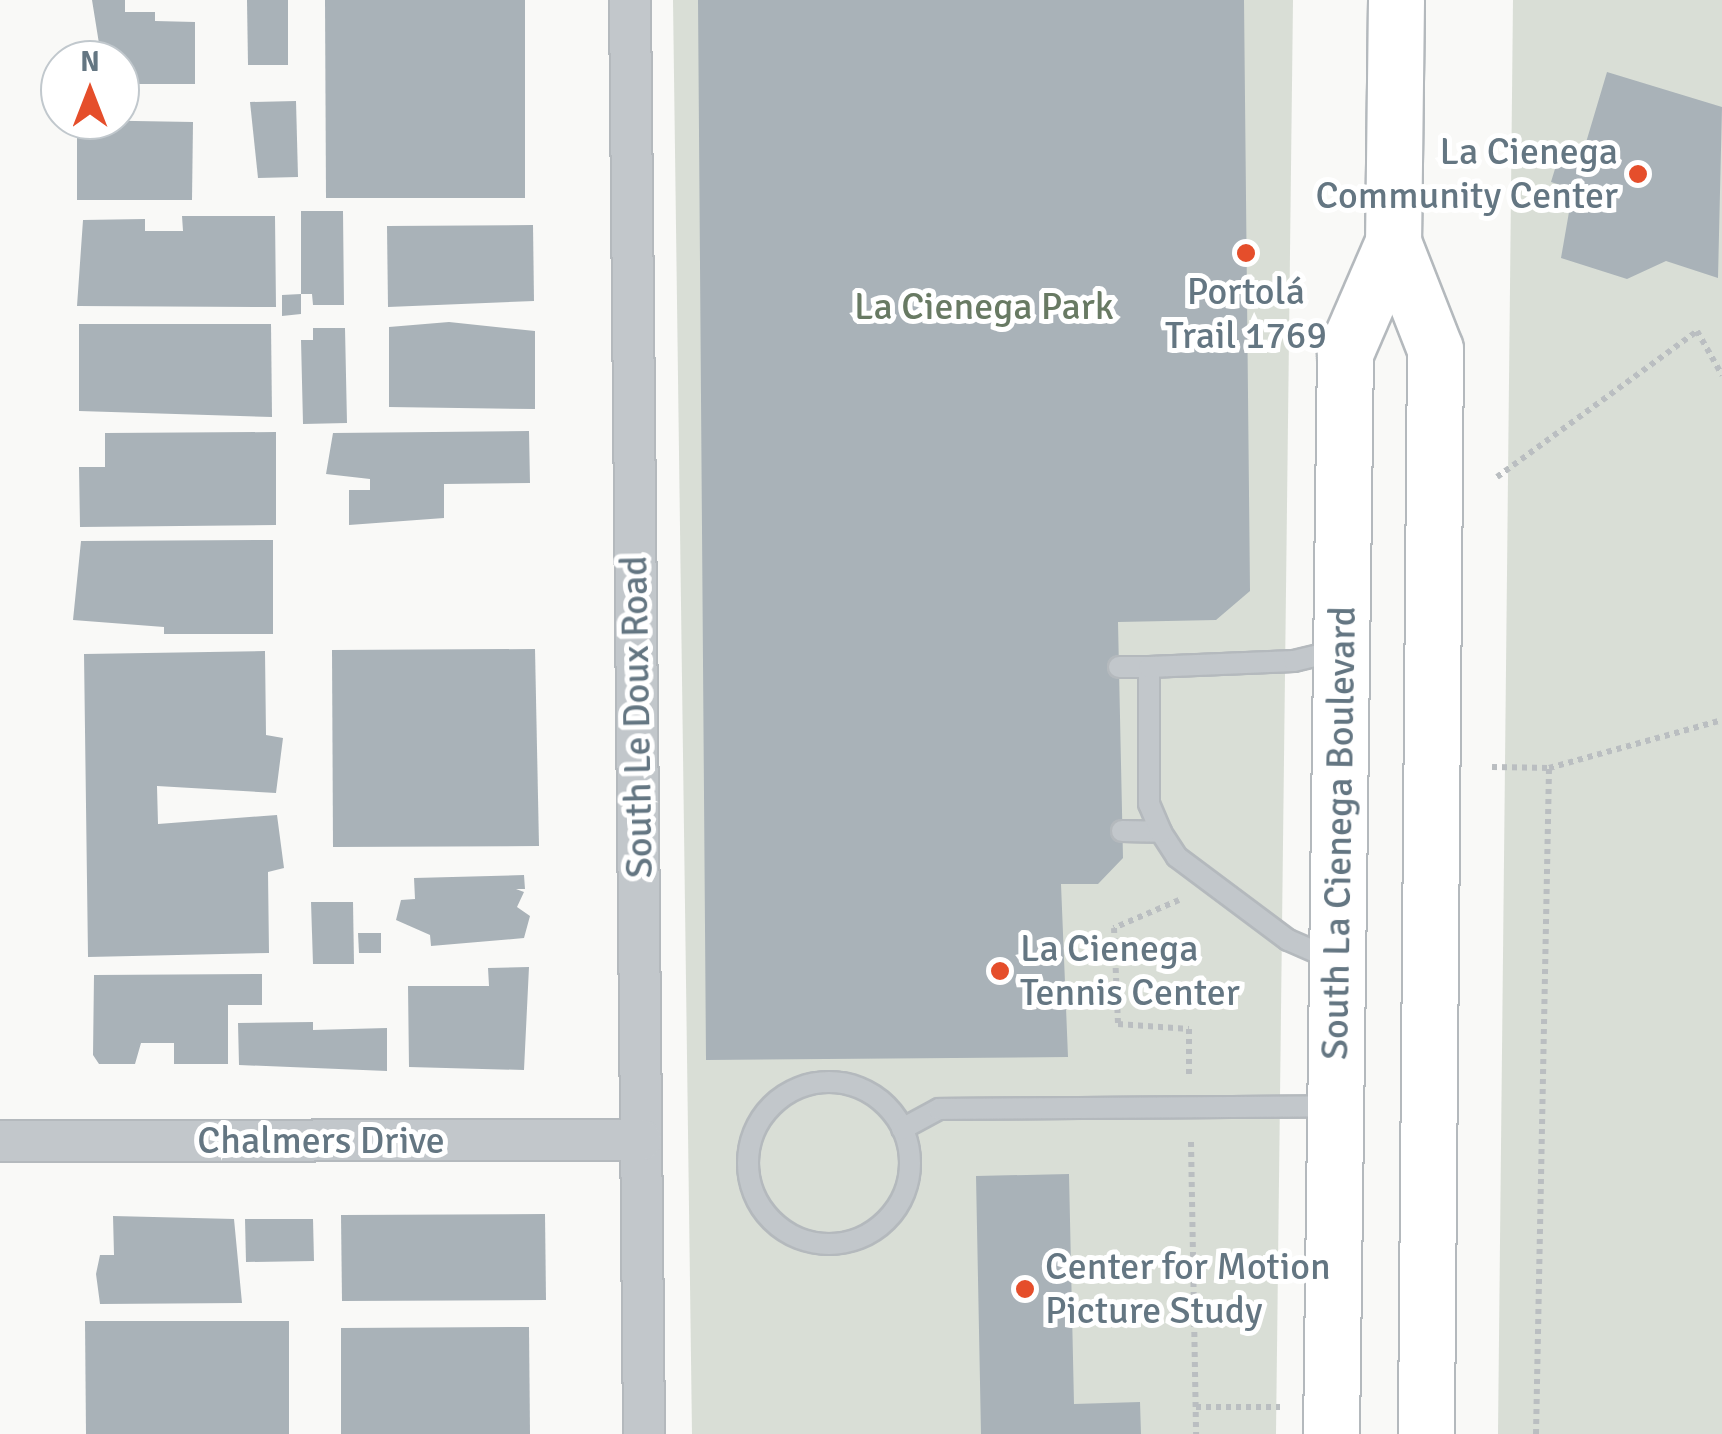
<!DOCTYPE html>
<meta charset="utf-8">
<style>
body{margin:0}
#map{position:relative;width:1722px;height:1434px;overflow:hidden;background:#f9f9f7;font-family:Signika,sans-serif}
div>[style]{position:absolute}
.green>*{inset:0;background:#d9ded6}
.building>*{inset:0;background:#a9b2b8}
.path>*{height:6px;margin-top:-3px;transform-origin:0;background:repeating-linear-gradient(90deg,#babec1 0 5px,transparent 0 10px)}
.roads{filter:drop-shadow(2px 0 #b4b9bd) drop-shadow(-2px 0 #b4b9bd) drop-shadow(0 2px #b4b9bd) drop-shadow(0 -2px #b4b9bd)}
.service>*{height:20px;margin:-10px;padding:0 10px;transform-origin:10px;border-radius:10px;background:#c2c7cb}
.service>.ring{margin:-10px;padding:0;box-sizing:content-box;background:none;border:20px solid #c2c7cb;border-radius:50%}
.minor>*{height:40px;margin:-20px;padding:0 20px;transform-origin:20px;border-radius:20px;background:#c2c7cb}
.primary>*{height:55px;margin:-27.5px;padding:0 27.5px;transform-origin:27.5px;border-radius:27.5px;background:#fff}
.dots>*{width:28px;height:28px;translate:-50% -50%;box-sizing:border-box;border:5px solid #fff;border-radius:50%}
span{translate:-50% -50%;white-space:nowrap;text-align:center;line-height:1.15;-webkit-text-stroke:10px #fff;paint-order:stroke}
.poi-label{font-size:38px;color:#647682}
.right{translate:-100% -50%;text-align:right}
.left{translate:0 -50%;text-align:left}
.park-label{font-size:38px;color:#687a63}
.street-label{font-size:38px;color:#647682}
.north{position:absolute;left:40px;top:40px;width:100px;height:100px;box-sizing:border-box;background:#fff;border:2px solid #c1c8cd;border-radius:50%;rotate:0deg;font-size:28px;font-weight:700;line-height:40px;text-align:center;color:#647682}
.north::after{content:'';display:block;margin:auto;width:35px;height:45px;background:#e54e2b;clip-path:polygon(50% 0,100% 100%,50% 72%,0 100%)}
</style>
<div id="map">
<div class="green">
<div style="clip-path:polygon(673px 0,1293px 0,1276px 1434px,692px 1434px)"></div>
<div style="clip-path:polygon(1513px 0,1722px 0,1722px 1434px,1498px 1434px)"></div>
</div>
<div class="building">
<div style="clip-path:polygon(92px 0,125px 0,125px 12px,155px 12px,155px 21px,195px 22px,195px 84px,124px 84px,120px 94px,120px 60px,78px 60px,101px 56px)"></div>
<div style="clip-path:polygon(247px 0,288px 0,288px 65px,248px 65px)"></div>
<div style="clip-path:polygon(325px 0,525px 0,525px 198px,326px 198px)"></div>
<div style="clip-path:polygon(698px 0,1244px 0,1250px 591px,1216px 620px,1118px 622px,1123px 858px,1098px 884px,1061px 884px,1068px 1057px,706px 1060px)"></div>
<div style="clip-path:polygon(1607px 72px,1722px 107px,1718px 278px,1666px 261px,1627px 279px,1561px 258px,1573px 189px,1551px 182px,1558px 159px,1579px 166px)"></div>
<div style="clip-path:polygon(296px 101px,298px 177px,258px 178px,250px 102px)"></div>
<div style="clip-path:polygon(77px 120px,193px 122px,192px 200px,77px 200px)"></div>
<div style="clip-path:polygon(301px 211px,343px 211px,344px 305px,313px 305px,312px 294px,301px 294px)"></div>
<div style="clip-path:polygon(182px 216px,275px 216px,276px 307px,77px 306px,83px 220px,145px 219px,145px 231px,183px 231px)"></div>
<div style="clip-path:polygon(533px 225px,534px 301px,388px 307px,387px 226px)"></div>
<div style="clip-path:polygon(301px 294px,301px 314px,282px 316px,282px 295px)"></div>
<div style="clip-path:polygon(449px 322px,535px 331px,535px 409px,389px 407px,389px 327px)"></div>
<div style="clip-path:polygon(79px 324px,271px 324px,272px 417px,79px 411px)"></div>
<div style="clip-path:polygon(313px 328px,345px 328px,347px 423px,303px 424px,301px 340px,313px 340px)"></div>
<div style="clip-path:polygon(529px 431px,530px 483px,444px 484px,444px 518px,349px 525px,349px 490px,370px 490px,370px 479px,326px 474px,333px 433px)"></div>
<div style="clip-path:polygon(276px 432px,276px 525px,80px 527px,79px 467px,105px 467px,105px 433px)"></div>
<div style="clip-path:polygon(273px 540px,273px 634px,164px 634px,164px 627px,73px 620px,81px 541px)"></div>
<div style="clip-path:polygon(535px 649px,539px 846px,333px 847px,332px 650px)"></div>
<div style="clip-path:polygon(265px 651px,266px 735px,283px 738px,276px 793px,157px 786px,158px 824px,277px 815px,284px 868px,268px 872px,269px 953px,88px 957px,84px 654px)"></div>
<div style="clip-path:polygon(524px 875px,525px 889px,516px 889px,524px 892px,517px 907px,530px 916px,524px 938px,431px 946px,430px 935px,396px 920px,401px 900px,415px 899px,414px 878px)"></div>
<div style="clip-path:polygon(311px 902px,353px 902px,354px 964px,313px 964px)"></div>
<div style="clip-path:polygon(358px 933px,381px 933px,381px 953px,359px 953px)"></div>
<div style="clip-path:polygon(529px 967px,524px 1070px,409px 1067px,408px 986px,489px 986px,488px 968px)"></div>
<div style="clip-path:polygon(262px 974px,262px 1005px,228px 1005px,228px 1064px,174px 1064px,174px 1043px,141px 1043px,135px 1064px,99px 1064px,93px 1055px,94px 975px)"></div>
<div style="clip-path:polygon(313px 1022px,313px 1030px,387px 1028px,387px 1071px,239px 1065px,238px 1023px)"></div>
<div style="clip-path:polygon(1069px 1174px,1074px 1404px,1140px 1402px,1141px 1434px,981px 1434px,976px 1176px)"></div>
<div style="clip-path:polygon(545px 1214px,546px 1300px,342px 1301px,341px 1215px)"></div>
<div style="clip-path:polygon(113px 1216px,234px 1219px,242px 1303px,100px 1304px,96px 1274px,100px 1255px,114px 1255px)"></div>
<div style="clip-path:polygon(245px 1219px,313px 1219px,314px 1261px,246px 1262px)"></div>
<div style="clip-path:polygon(85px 1321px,289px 1321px,289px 1434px,86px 1434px)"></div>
<div style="clip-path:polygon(529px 1327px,530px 1434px,341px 1434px,341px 1328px)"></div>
</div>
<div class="path">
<div style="left:1497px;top:477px;width:248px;rotate:-36.1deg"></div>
<div style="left:1697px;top:331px;width:51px;rotate:60.4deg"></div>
<div style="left:1492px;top:767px;width:57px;rotate:1deg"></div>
<div style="left:1179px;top:900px;width:71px;rotate:156.7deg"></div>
<div style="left:1114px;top:928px;width:96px;rotate:87.6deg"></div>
<div style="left:1118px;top:1024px;width:71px;rotate:4deg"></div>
<div style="left:1189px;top:1029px;width:45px;rotate:90deg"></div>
<div style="left:1191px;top:1142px;width:292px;rotate:89deg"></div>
<div style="left:1196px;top:1407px;width:84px"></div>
<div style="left:1536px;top:1434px;width:666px;rotate:-88.88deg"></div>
<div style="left:1549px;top:768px;width:180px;rotate:-15.5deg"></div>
</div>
<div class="roads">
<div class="service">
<div style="left:1119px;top:667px;width:30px"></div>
<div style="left:1122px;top:831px;width:39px;rotate:1deg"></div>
<div style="left:1332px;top:959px;width:48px;rotate:-156.6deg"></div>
<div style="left:1288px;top:940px;width:139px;rotate:-143.2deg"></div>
<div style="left:1177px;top:857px;width:30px;rotate:-123deg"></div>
<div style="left:1161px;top:832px;width:30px;rotate:-113deg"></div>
<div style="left:1149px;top:804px;width:137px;rotate:-90deg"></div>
<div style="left:1149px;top:667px;width:145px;rotate:-2.4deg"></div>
<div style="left:1294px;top:661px;width:46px;rotate:-13.7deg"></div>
<div class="ring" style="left:748px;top:1082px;width:142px;height:142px"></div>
<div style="left:902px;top:1129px;width:42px;rotate:-28.4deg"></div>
<div style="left:939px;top:1109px;width:394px;rotate:-0.4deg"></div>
</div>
<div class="minor">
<div style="left:630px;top:0;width:1434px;rotate:89.44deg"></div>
<div style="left:0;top:1141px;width:641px;rotate:-0.09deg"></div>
</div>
<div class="primary">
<div style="left:1396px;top:0;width:242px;rotate:90.7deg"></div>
<div style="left:1393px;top:242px;width:115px;rotate:68.6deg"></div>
<div style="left:1435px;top:349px;width:1085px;rotate:90.48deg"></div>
<div style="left:1331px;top:1434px;width:1081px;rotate:-89.26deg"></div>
<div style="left:1345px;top:353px;width:121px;rotate:-66.6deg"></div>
</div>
</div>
<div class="dots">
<div style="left:1638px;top:174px;background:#e54e2b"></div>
<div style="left:1246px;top:253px;background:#e54e2b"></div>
<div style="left:1000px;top:971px;background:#e54e2b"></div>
<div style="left:1025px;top:1289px;background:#e54e2b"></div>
</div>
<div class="poi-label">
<span class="right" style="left:1618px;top:174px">La Cienega<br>Community Center</span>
<span style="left:1246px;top:314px">Portolá<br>Trail 1769</span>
<span class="left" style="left:1020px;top:971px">La Cienega<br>Tennis Center</span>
<span class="left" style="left:1045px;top:1289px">Center for Motion<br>Picture Study</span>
</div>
<div class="park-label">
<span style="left:984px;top:307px">La Cienega Park</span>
</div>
<div class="street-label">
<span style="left:637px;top:717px;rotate:-91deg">South Le Doux Road</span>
<span style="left:1339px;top:833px;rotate:-89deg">South La Cienega Boulevard</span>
<span style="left:321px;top:1141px">Chalmers Drive</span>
</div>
<div class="north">N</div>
</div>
